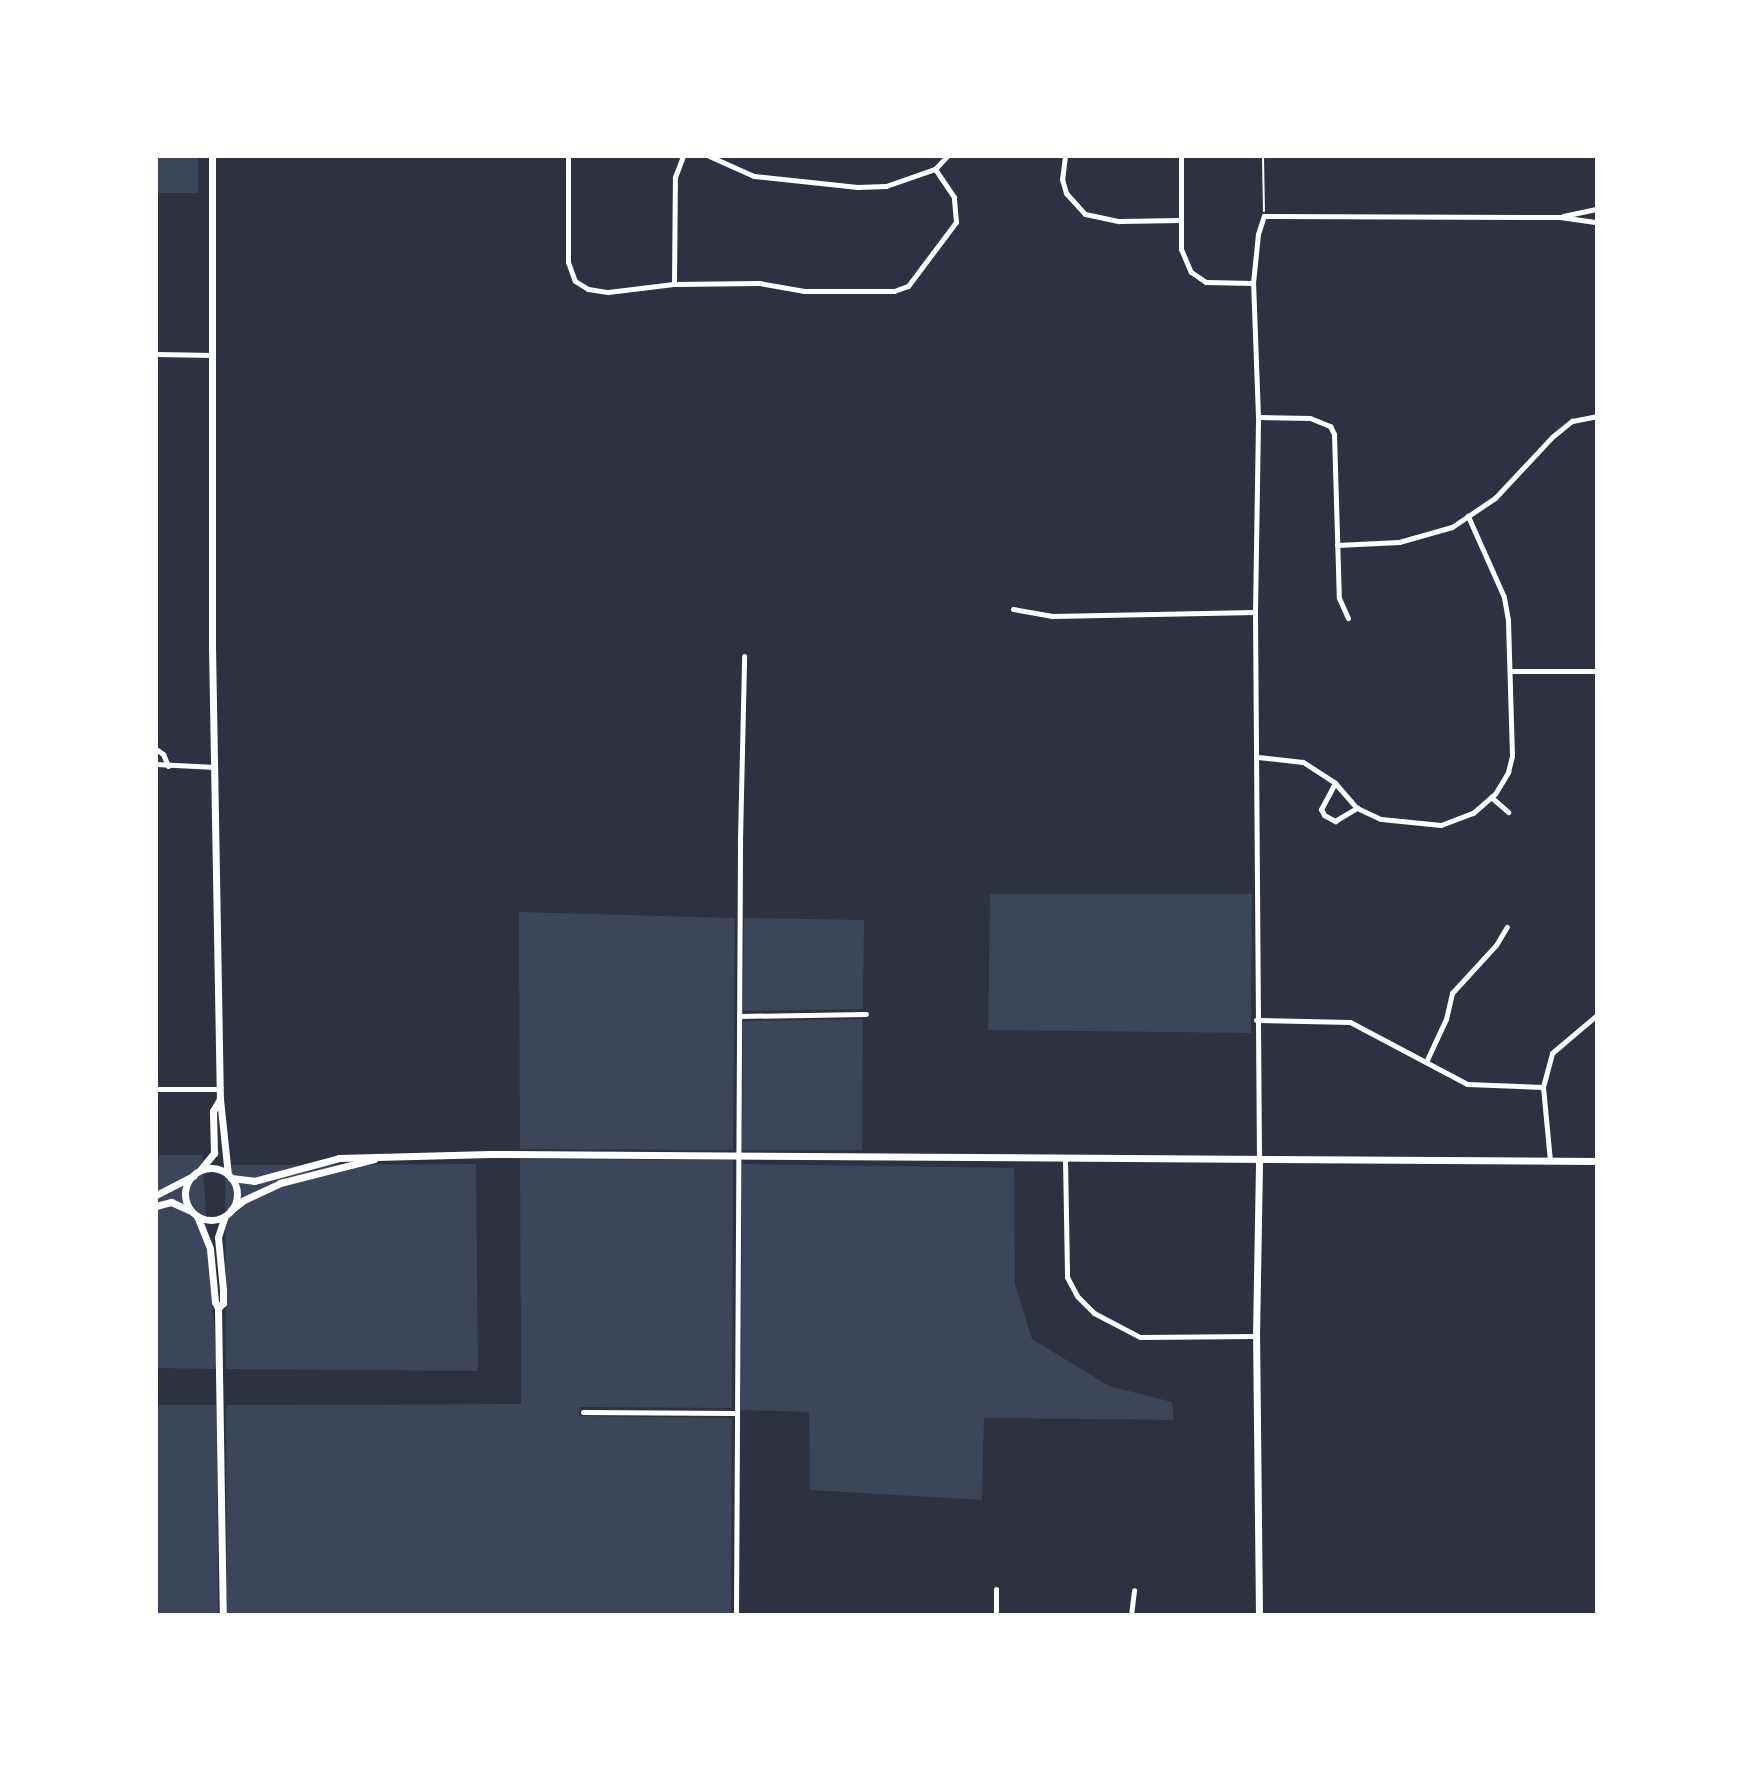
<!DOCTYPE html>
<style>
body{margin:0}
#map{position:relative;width:1753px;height:1771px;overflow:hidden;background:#2d3142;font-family:Overpass,sans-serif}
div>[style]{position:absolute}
.green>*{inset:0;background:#3c4559}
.path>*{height:2px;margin:-1px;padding:0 1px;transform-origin:1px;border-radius:1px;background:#fff}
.minor>*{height:5px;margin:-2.5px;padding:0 2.5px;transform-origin:2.5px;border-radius:2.5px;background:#fff}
.tertiary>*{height:7px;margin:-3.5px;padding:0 3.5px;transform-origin:3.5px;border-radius:3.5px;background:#fff}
.secondary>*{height:7px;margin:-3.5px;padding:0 3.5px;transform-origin:3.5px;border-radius:3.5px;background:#fff}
.secondary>.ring{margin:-3.5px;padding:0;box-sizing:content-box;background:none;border:7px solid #fff;border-radius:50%}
span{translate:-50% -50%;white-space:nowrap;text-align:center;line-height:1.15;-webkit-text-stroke:6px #fff;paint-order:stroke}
.frame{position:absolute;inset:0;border:158px solid #fff;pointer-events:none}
</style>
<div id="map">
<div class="green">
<div style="clip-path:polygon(156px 156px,198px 156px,198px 193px,156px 193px)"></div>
<div style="clip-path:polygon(990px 894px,1252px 894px,1251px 1033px,988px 1030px)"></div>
<div style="clip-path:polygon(519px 912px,735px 918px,733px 1150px,520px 1149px)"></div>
<div style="clip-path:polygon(744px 918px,864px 920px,863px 1009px,743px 1011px)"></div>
<div style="clip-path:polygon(863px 1019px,862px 1150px,742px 1150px,743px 1021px)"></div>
<div style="clip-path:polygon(156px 1155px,202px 1155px,217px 1369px,156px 1368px)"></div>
<div style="clip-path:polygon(520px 1159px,733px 1160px,732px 1408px,579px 1407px,579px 1416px,732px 1418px,731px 1615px,227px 1615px,226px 1405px,521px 1404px)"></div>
<div style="clip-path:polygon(476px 1164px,478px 1371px,226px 1369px,225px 1165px)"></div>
<div style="clip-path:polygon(742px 1164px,1014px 1168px,1015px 1284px,1032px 1339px,1109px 1386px,1172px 1402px,1174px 1420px,984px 1418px,982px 1500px,810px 1490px,809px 1412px,741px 1410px)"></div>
<div style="clip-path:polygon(156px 1405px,217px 1405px,218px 1615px,156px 1615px)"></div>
</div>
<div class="path">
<div style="left:1263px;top:156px;width:55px;rotate:89deg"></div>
</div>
<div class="minor">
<div style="left:568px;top:156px;width:106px;rotate:90deg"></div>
<div style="left:568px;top:262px;width:20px;rotate:70deg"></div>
<div style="left:575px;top:281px;width:15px;rotate:32deg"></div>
<div style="left:588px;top:289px;width:20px;rotate:9deg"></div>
<div style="left:608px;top:292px;width:66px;rotate:-6.9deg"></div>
<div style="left:674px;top:284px;width:85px;rotate:-0.7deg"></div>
<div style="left:759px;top:283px;width:46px;rotate:10.1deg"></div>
<div style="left:804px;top:291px;width:90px"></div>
<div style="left:894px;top:291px;width:15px;rotate:-20deg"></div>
<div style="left:908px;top:286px;width:80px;rotate:-53.1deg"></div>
<div style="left:956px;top:222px;width:25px;rotate:-95deg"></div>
<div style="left:954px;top:197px;width:34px;rotate:-124deg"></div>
<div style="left:709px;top:156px;width:49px;rotate:24deg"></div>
<div style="left:754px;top:176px;width:104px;rotate:6.1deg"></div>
<div style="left:857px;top:187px;width:29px;rotate:-2deg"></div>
<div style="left:886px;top:186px;width:52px;rotate:-19.1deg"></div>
<div style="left:935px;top:169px;width:18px;rotate:-47deg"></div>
<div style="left:1065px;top:156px;width:23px;rotate:97deg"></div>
<div style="left:1062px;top:179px;width:15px;rotate:74deg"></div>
<div style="left:1066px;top:193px;width:28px;rotate:48deg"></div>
<div style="left:1085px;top:214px;width:35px;rotate:12deg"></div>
<div style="left:1119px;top:221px;width:62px;rotate:-0.9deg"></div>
<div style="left:1181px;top:156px;width:93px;rotate:90deg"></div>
<div style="left:1181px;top:249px;width:25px;rotate:67deg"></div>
<div style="left:1191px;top:272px;width:18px;rotate:34deg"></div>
<div style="left:1206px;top:282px;width:47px;rotate:1.2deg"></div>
<div style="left:1563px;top:216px;width:35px;rotate:-12deg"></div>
<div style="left:674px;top:284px;width:107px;rotate:-89.5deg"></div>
<div style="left:675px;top:177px;width:22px;rotate:-69deg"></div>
<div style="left:156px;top:354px;width:57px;rotate:1deg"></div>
<div style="left:1258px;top:417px;width:52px;rotate:1.1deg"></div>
<div style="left:1310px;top:418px;width:22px;rotate:22deg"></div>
<div style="left:1330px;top:426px;width:9px;rotate:63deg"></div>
<div style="left:1334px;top:434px;width:164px;rotate:88.3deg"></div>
<div style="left:1339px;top:598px;width:22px;rotate:66deg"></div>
<div style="left:1337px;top:545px;width:62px;rotate:-2.8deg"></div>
<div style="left:1399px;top:542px;width:55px;rotate:-15.8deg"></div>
<div style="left:1452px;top:527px;width:52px;rotate:-34deg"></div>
<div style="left:1495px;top:498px;width:83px;rotate:-46.9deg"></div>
<div style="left:1552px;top:437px;width:26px;rotate:-39deg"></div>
<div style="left:1572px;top:421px;width:25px;rotate:-11deg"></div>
<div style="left:1013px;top:609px;width:40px;rotate:10deg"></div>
<div style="left:1052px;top:616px;width:203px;rotate:-1.1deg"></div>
<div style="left:1510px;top:671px;width:87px"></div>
<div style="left:156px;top:749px;width:9px;rotate:36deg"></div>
<div style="left:163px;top:754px;width:13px;rotate:67deg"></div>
<div style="left:1258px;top:757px;width:45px;rotate:6.3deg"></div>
<div style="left:1303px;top:762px;width:38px;rotate:33deg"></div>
<div style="left:1335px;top:783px;width:33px;rotate:49deg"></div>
<div style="left:1357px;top:808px;width:26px;rotate:25deg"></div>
<div style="left:1381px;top:819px;width:60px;rotate:5.7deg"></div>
<div style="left:1441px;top:825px;width:34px;rotate:-21deg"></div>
<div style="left:1473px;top:813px;width:29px;rotate:-41deg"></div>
<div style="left:1495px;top:794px;width:26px;rotate:-59deg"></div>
<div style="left:1508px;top:772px;width:16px;rotate:-76deg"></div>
<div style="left:1512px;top:756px;width:136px;rotate:-91.7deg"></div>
<div style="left:1508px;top:620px;width:23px;rotate:-100deg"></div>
<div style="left:1504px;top:597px;width:89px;rotate:-114deg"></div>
<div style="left:156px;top:764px;width:59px;rotate:2.9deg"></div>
<div style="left:1335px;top:783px;width:30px;rotate:118deg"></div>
<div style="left:1321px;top:809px;width:7px;rotate:63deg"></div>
<div style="left:1324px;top:815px;width:13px;rotate:29deg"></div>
<div style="left:1335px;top:821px;width:26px;rotate:-31deg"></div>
<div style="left:1491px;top:797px;width:23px;rotate:41deg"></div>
<div style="left:739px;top:1016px;width:127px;rotate:-0.9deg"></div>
<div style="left:1256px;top:1020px;width:94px;rotate:1.2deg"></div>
<div style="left:1350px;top:1022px;width:132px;rotate:27.9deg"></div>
<div style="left:1467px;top:1084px;width:76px;rotate:2.3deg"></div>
<div style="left:1426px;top:1062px;width:47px;rotate:-65.1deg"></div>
<div style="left:1446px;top:1019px;width:27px;rotate:-77deg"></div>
<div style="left:1452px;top:993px;width:65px;rotate:-47.5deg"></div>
<div style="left:1496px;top:945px;width:21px;rotate:-59deg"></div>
<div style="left:156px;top:1089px;width:64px"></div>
<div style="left:1065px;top:1158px;width:119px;rotate:89deg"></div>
<div style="left:1067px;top:1277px;width:21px;rotate:62deg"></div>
<div style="left:1077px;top:1296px;width:24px;rotate:45deg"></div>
<div style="left:1094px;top:1313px;width:52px;rotate:27.6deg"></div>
<div style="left:1140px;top:1337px;width:116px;rotate:-0.5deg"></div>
<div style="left:1259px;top:1159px;width:547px;rotate:-90.42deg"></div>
<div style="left:1255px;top:612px;width:195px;rotate:-89.1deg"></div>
<div style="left:1258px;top:417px;width:134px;rotate:-92.1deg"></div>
<div style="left:1253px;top:283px;width:49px;rotate:-84.2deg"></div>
<div style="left:1258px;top:234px;width:19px;rotate:-72deg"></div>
<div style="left:1264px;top:216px;width:296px;rotate:0.2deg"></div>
<div style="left:1560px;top:217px;width:37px;rotate:8deg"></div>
<div style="left:1550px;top:1161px;width:74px;rotate:-95.4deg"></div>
<div style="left:1543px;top:1087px;width:35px;rotate:-75deg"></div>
<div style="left:1552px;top:1053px;width:59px;rotate:-40.2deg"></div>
<div style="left:583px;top:1412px;width:153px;rotate:0.4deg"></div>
<div style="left:996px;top:1589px;width:26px;rotate:90deg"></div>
<div style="left:736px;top:1615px;width:776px;rotate:-89.7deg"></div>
<div style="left:740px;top:839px;width:183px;rotate:-88.7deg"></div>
<div style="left:1131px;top:1615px;width:25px;rotate:-83deg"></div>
</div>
<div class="tertiary">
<div style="left:231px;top:1178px;width:23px;rotate:7deg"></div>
<div style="left:254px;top:1181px;width:88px;rotate:-15.1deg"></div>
<div style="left:339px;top:1158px;width:151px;rotate:-1.5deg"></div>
<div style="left:490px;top:1154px;width:1107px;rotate:0.36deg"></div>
<div style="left:156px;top:1195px;width:42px;rotate:-27.2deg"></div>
<div style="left:156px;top:1206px;width:16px;rotate:-15deg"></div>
<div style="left:171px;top:1202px;width:22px;rotate:24deg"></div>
<div style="left:231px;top:1210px;width:16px;rotate:-38deg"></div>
<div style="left:244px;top:1200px;width:40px;rotate:-25deg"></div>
<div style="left:280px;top:1183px;width:97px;rotate:-14.3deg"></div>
<div style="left:1259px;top:1615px;width:279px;rotate:-90.6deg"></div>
<div style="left:1256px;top:1336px;width:177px;rotate:-89deg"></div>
</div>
<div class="secondary">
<div style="left:212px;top:156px;width:490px;rotate:90deg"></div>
<div style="left:212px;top:646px;width:453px;rotate:89deg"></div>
<div style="left:220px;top:1099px;width:76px;rotate:84deg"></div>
<div class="ring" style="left:185px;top:1168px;width:45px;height:45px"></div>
<div style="left:201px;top:1169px;width:21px;rotate:-51deg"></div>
<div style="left:214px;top:1153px;width:42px;rotate:-91.4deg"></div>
<div style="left:213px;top:1111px;width:14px;rotate:-60deg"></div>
<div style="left:197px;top:1216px;width:35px;rotate:68deg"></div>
<div style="left:210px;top:1249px;width:53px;rotate:84.6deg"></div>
<div style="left:215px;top:1302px;width:7px;rotate:63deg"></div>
<div style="left:218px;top:1308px;width:307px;rotate:89.1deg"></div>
<div style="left:218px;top:1308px;width:7px;rotate:-45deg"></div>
<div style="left:223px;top:1303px;width:13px;rotate:-90deg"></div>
<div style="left:223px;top:1290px;width:53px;rotate:-95.4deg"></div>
<div style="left:218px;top:1237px;width:20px;rotate:-72deg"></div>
</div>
<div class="frame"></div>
</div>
